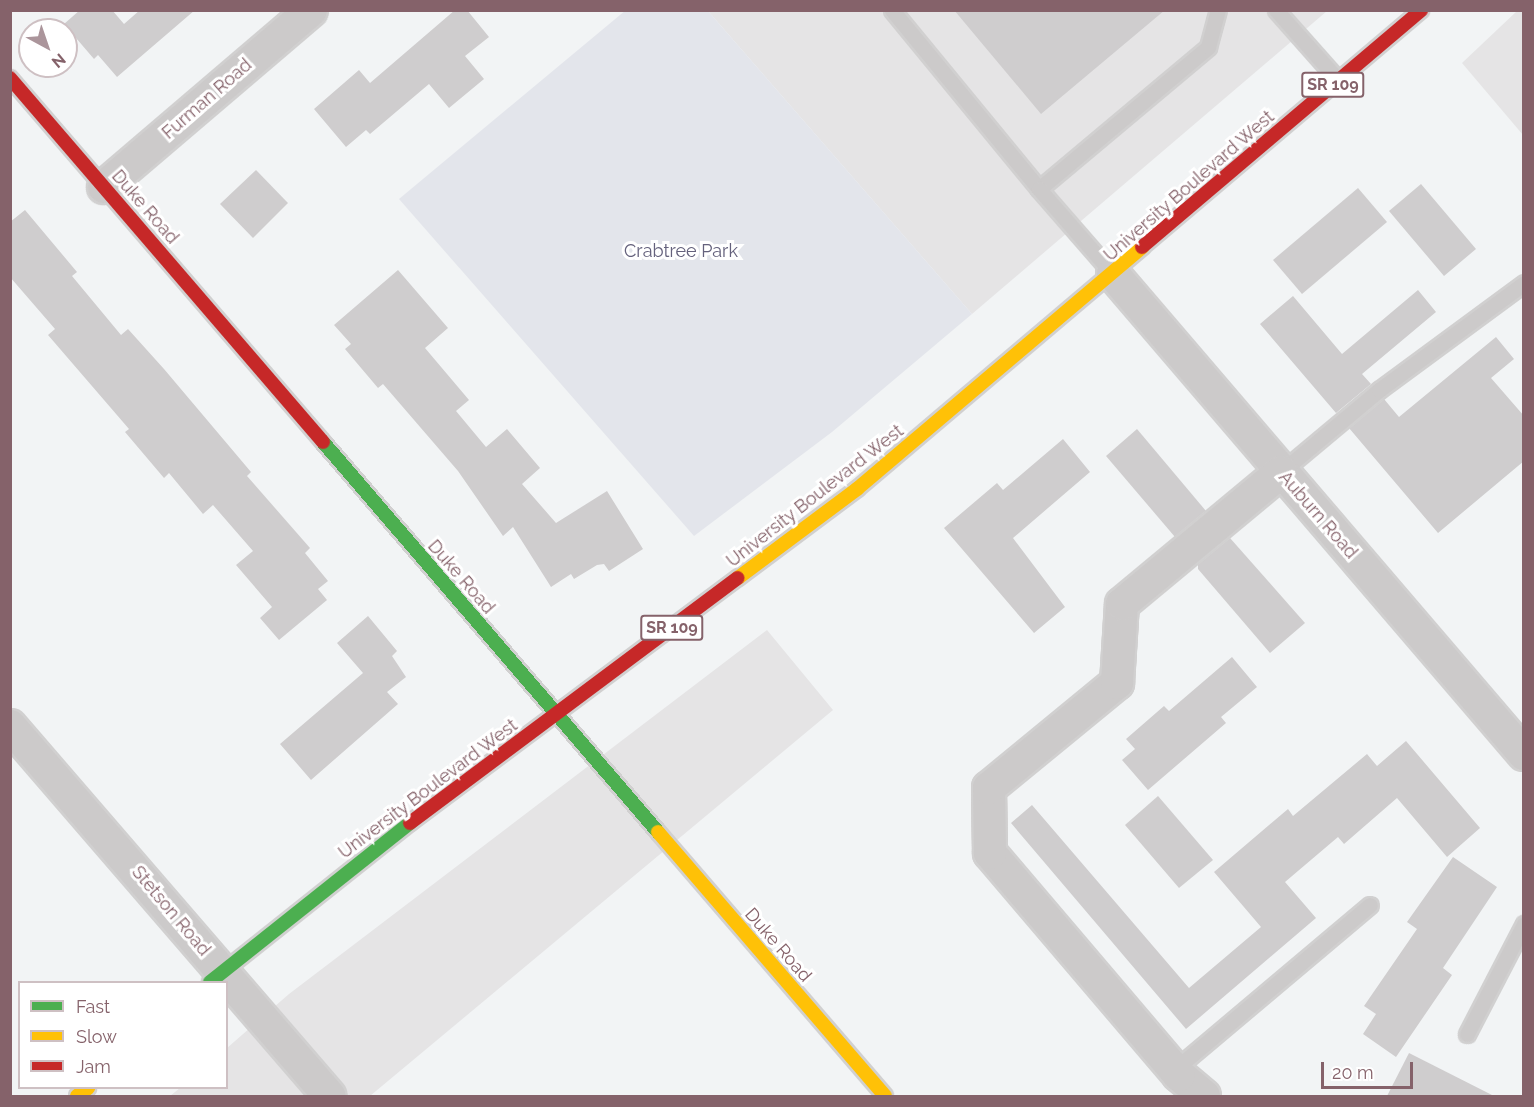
<!DOCTYPE html>
<style>
body{margin:0}
#map{position:relative;width:1534px;height:1107px;overflow:hidden;background:#f2f4f5;font-family:Raleway,sans-serif}
div>[style]{position:absolute}
.built>*{inset:0;background:#e5e4e5}
.green>*{inset:0;background:#e3e5eb}
.building>*{inset:0;background:#cfcdce}
.roads{filter:drop-shadow(2px 0 #d1d0d0) drop-shadow(-2px 0 #d1d0d0) drop-shadow(0 2px #d1d0d0) drop-shadow(0 -2px #d1d0d0)}
.lane>*{height:15px;margin:-7.5px;padding:0 7.5px;transform-origin:7.5px;border-radius:7.5px;background:#cccaca}
.street>*{height:32px;margin:-16px;padding:0 16px;transform-origin:16px;border-radius:16px;background:#cccaca}
.fast>*{height:14px;margin:-7px;padding:0 7px;transform-origin:7px;border-radius:7px;background:#4caf50}
.slow>*{height:14px;margin:-7px;padding:0 7px;transform-origin:7px;border-radius:7px;background:#ffc107}
.jam>*{height:14px;margin:-7px;padding:0 7px;transform-origin:7px;border-radius:7px;background:#c62828}
span{translate:-50% -50%;white-space:nowrap;text-align:center;line-height:1.15;-webkit-text-stroke:6px #fff;paint-order:stroke}
.shield-label span{padding:2px 4px;background:#fff;border:2px solid;border-radius:4px;-webkit-text-stroke-width:0}
.shield-label{font-size:16px;color:#85626a;font-weight:700}
.street-label{font-size:18px;color:#85626a}
.park-label{font-size:18px;color:#64617c}
.frame{position:absolute;inset:0;border:12px solid #85626a;pointer-events:none}
.legend{position:absolute;left:18px;top:981px;width:210px;height:108px;box-sizing:border-box;background:#fff;border:2px solid #cec0c3;margin:0;padding:8px 10px;list-style:none;font-size:18px;color:#85626a}
.legend li{display:flex;align-items:center;gap:12px;height:30px}
.legend b{width:30px;border:2px solid #cec0c3}
.north{position:absolute;left:18px;top:18px;width:60px;height:60px;box-sizing:border-box;background:#fff;border:2px solid #cec0c3;border-radius:50%;rotate:140deg;font-size:16px;font-weight:700;line-height:24px;text-align:center;color:#85626a}
.north::after{content:'';display:block;margin:auto;width:21px;height:27px;background:#ab959b;clip-path:polygon(50% 0,100% 100%,50% 72%,0 100%)}
.scale{position:absolute;left:1321px;top:1062px;width:92px;height:27px;box-sizing:border-box;border:3px solid #85626a;border-top:0;padding-left:8px;font-size:18px;line-height:21px;white-space:nowrap;color:#85626a;-webkit-text-stroke:4px #fff;paint-order:stroke}
</style>
<div id="map">
<div class="built">
<div style="clip-path:polygon(708px 11px,1327px 11px,972px 314px)"></div>
<div style="clip-path:polygon(1517px 11px,1523px 11px,1523px 135px,1462px 63px)"></div>
<div style="clip-path:polygon(767px 630px,833px 710px,370px 1096px,170px 1096px,180px 1088px,226px 1088px,227px 1048px,289px 994px)"></div>
</div>
<div class="green">
<div style="clip-path:polygon(626px 10px,708px 11px,972px 314px,832px 432px,694px 536px,399px 199px)"></div>
</div>
<div class="building">
<div style="clip-path:polygon(80px 10px,112px 10px,124px 24px,140px 10px,195px 10px,117px 77px,98px 55px,94px 59px,64px 24px)"></div>
<div style="clip-path:polygon(455px 10px,467px 10px,489px 37px,465px 56px,484px 79px,449px 108px,429px 84px,370px 134px,366px 130px,346px 147px,314px 109px,359px 70px,370px 83px)"></div>
<div style="clip-path:polygon(954px 10px,1165px 10px,1041px 114px)"></div>
<div style="clip-path:polygon(256px 170px,288px 203px,253px 238px,220px 204px)"></div>
<div style="clip-path:polygon(1421px 184px,1476px 249px,1444px 276px,1389px 211px)"></div>
<div style="clip-path:polygon(1358px 188px,1387px 222px,1302px 294px,1273px 260px)"></div>
<div style="clip-path:polygon(25px 210px,77px 272px,72px 276px,121px 335px,128px 329px,164px 369px,251px 472px,247px 476px,310px 548px,305px 553px,328px 581px,318px 589px,327px 600px,279px 640px,260px 618px,272px 607px,236px 565px,253px 551px,213px 505px,203px 514px,169px 473px,164px 478px,125px 432px,129px 429px,48px 335px,55px 329px,10px 277px,10px 222px)"></div>
<div style="clip-path:polygon(398px 270px,448px 328px,425px 348px,469px 400px,456px 411px,486px 447px,507px 429px,540px 468px,522px 484px,556px 523px,607px 491px,643px 549px,609px 571px,604px 564px,597px 565px,574px 579px,571px 574px,551px 587px,513px 527px,503px 536px,458px 471px,383px 384px,378px 388px,345px 349px,351px 344px,334px 325px)"></div>
<div style="clip-path:polygon(1418px 290px,1436px 312px,1362px 374px,1371px 384px,1336px 413px,1260px 324px,1293px 296px,1342px 354px)"></div>
<div style="clip-path:polygon(1496px 337px,1514px 359px,1491px 378px,1524px 416px,1524px 461px,1438px 533px,1349px 428px,1384px 399px,1399px 417px)"></div>
<div style="clip-path:polygon(1137px 429px,1206px 511px,1175px 537px,1106px 456px)"></div>
<div style="clip-path:polygon(1063px 439px,1090px 472px,1013px 538px,1065px 607px,1034px 633px,944px 528px,997px 483px,1003px 490px)"></div>
<div style="clip-path:polygon(1230px 538px,1305px 623px,1270px 653px,1198px 569px,1198px 564px)"></div>
<div style="clip-path:polygon(368px 616px,397px 651px,392px 656px,406px 677px,387px 692px,398px 704px,311px 780px,280px 744px,363px 673px,337px 643px)"></div>
<div style="clip-path:polygon(1232px 657px,1257px 687px,1221px 717px,1226px 723px,1148px 790px,1122px 760px,1135px 749px,1126px 739px,1164px 706px,1169px 711px)"></div>
<div style="clip-path:polygon(1406px 741px,1480px 828px,1447px 857px,1397px 798px,1344px 844px,1338px 837px,1285px 882px,1316px 918px,1186px 1029px,1011px 823px,1032px 805px,1189px 988px,1261px 927px,1214px 872px,1288px 809px,1293px 816px,1367px 754px,1377px 766px)"></div>
<div style="clip-path:polygon(1158px 796px,1213px 860px,1179px 888px,1125px 825px)"></div>
<div style="clip-path:polygon(1453px 857px,1497px 887px,1443px 968px,1452px 975px,1396px 1057px,1363px 1034px,1376px 1014px,1364px 1006px,1417px 929px,1407px 922px)"></div>
<div style="clip-path:polygon(1409px 1053px,1494px 1096px,1387px 1096px)"></div>
</div>
<div class="roads">
<div class="lane">
<div style="left:892px;top:10px;width:232px;rotate:50.6deg"></div>
<div style="left:1039px;top:189px;width:221px;rotate:-40deg"></div>
<div style="left:1208px;top:47px;width:38px;rotate:-75deg"></div>
<div style="left:1276px;top:10px;width:95px;rotate:48.4deg"></div>
<div style="left:1039px;top:189px;width:113px;rotate:49deg"></div>
<div style="left:1281px;top:472px;width:128px;rotate:-39.9deg"></div>
<div style="left:1379px;top:390px;width:180px;rotate:-36.4deg"></div>
<div style="left:1467px;top:1034px;width:124px;rotate:-62.6deg"></div>
<div style="left:1174px;top:1070px;width:256px;rotate:-40.1deg"></div>
</div>
<div class="street">
<div style="left:104px;top:187px;width:272px;rotate:-40.5deg"></div>
<div style="left:1113px;top:274px;width:632px;rotate:49.43deg"></div>
<div style="left:10px;top:726px;width:489px;rotate:49.2deg"></div>
<div style="left:1204px;top:1096px;width:33px;rotate:-140deg"></div>
<div style="left:1179px;top:1075px;width:292px;rotate:-130.4deg"></div>
<div style="left:990px;top:853px;width:65px;rotate:-90.9deg"></div>
<div style="left:989px;top:788px;width:166px;rotate:-39.4deg"></div>
<div style="left:1117px;top:683px;width:79px;rotate:-86.4deg"></div>
<div style="left:1122px;top:604px;width:207px;rotate:-39.7deg"></div>
</div>
<div class="fast">
<div style="left:323px;top:442px;width:514px;rotate:49.34deg"></div>
<div style="left:210px;top:982px;width:256px;rotate:-38.5deg"></div>
</div>
<div class="slow">
<div style="left:738px;top:578px;width:149px;rotate:-36.8deg"></div>
<div style="left:857px;top:489px;width:374px;rotate:-40.3deg"></div>
<div style="left:658px;top:832px;width:348px;rotate:49.3deg"></div>
<div style="left:77px;top:1096px;width:14px;rotate:-36deg"></div>
</div>
<div class="jam">
<div style="left:10px;top:78px;width:480px;rotate:49.3deg"></div>
<div style="left:1142px;top:247px;width:366px;rotate:-40.3deg"></div>
<div style="left:410px;top:823px;width:409px;rotate:-36.8deg"></div>
</div>
</div>
<div class="shield-label">
<span style="left:1333px;top:85px">SR 109</span>
<span style="left:672px;top:628px">SR 109</span>
</div>
<div class="street-label">
<span style="left:207px;top:99px;rotate:-41deg">Furman Road</span>
<span style="left:1189px;top:186px;rotate:-41deg">University Boulevard West</span>
<span style="left:145px;top:207px;rotate:49deg">Duke Road</span>
<span style="left:815px;top:496px;rotate:-38deg">University Boulevard West</span>
<span style="left:1318px;top:515px;rotate:49deg">Auburn Road</span>
<span style="left:461px;top:577px;rotate:49deg">Duke Road</span>
<span style="left:428px;top:789px;rotate:-37deg">University Boulevard West</span>
<span style="left:171px;top:911px;rotate:50deg">Stetson Road</span>
<span style="left:778px;top:945px;rotate:49deg">Duke Road</span>
</div>
<div class="park-label">
<span style="left:681px;top:251px">Crabtree Park</span>
</div>
<div class="frame"></div>
<ul class="legend">
<li><b style="height:8px;background:#4caf50"></b>Fast</li>
<li><b style="height:8px;background:#ffc107"></b>Slow</li>
<li><b style="height:8px;background:#c62828"></b>Jam</li>
</ul>
<div class="north">N</div>
<div class="scale">20 m</div>
</div>
